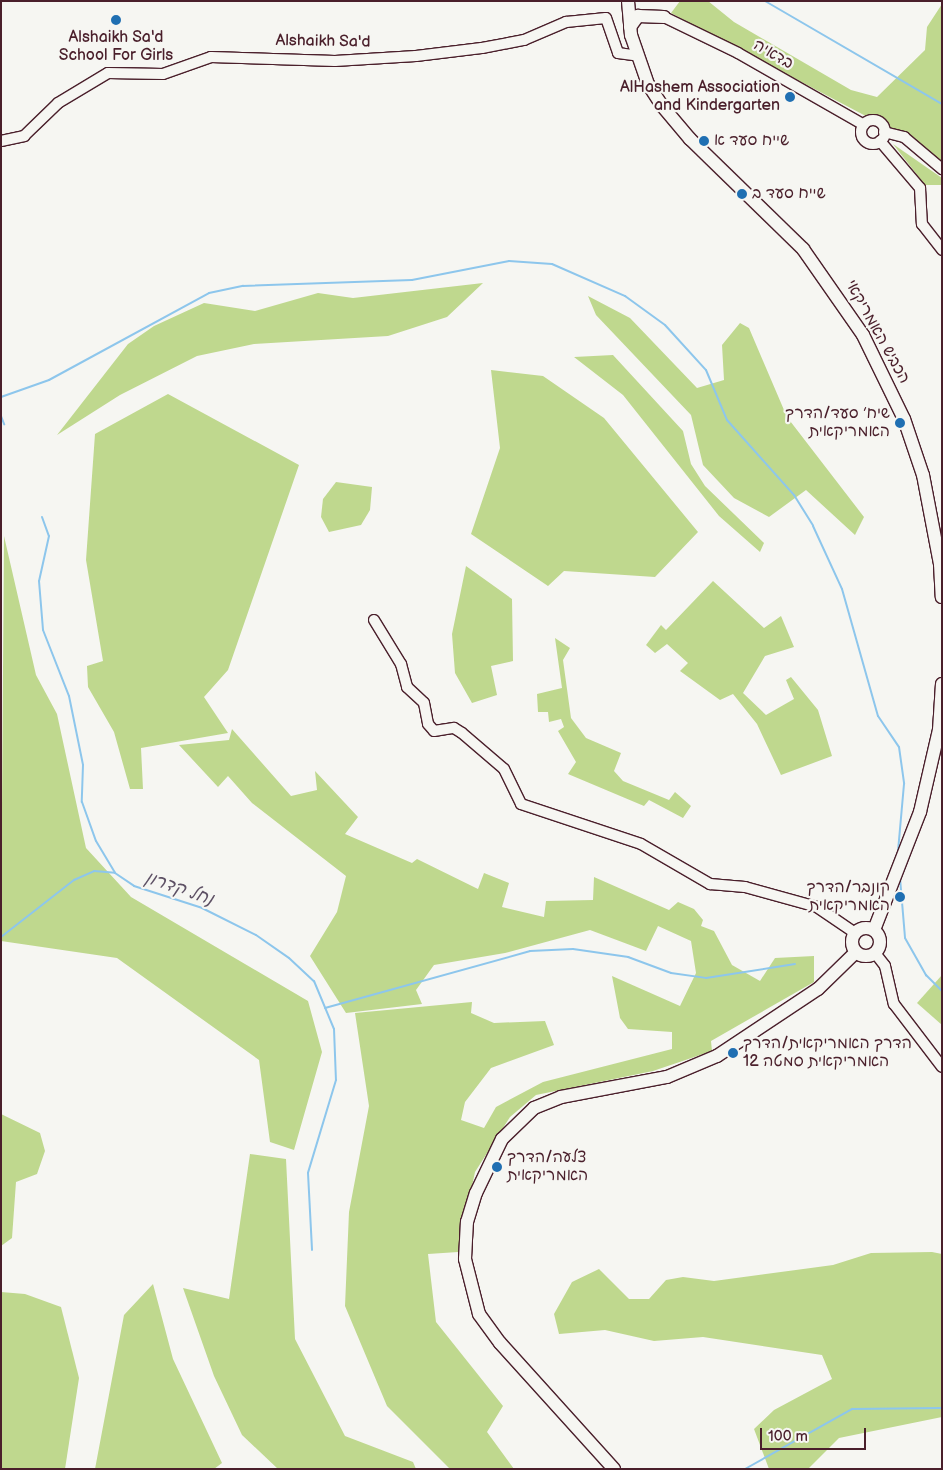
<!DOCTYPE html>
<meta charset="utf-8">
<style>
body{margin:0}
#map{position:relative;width:943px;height:1470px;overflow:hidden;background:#f6f6f2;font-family:"Balsamiq Sans","Playpen Sans Hebrew",sans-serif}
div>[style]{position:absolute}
.green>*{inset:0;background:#bfd88e}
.stream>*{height:2px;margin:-1px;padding:0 1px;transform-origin:1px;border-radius:1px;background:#8dc6ec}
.roads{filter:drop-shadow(1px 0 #4a1f2b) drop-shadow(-1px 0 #4a1f2b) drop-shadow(0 1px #4a1f2b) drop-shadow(0 -1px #4a1f2b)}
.tertiary>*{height:10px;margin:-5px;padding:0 5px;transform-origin:5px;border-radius:5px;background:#f6f6f2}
.tertiary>.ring{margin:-5px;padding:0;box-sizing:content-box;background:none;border:10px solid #f6f6f2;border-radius:50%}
.secondary>*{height:12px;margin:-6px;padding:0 6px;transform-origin:6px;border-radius:6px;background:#f6f6f2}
.secondary>.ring{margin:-6px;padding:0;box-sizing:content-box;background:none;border:12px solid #f6f6f2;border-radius:50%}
.dots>*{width:14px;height:14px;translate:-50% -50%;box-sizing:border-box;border:2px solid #f6f6f2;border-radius:50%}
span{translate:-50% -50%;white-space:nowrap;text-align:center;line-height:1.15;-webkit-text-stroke:4.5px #f6f6f2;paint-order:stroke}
.poi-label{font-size:16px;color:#4a1f2b}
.right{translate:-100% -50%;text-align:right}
.left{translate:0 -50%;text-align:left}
.street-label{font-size:16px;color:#4a1f2b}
.water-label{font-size:18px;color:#5e5165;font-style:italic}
.frame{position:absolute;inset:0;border:2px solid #4a1f2b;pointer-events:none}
.scale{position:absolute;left:760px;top:1428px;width:106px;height:22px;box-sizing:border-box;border:2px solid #4a1f2b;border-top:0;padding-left:6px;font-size:15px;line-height:18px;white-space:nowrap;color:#4a1f2b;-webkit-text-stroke:4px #f6f6f2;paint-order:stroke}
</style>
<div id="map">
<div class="green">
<div style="clip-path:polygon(680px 1px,708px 1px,734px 22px,851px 90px,877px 97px,925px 50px,927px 27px,942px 4px,942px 163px,879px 123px,671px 13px)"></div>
<div style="clip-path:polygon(893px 144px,942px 178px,942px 185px,925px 185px)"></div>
<div style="clip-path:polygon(483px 283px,447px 317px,388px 336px,254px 344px,197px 356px,120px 395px,57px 435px,128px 344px,154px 326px,204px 303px,255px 311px,318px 293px,353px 298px)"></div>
<div style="clip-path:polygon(588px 296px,630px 318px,697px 388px,724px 380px,722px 345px,740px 323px,749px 328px,787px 417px,864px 517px,855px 535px,806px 490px,769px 517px,734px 498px,703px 465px,691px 415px,596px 315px)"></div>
<div style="clip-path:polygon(613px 355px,683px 431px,691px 464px,705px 486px,764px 543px,760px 552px,719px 516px,623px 395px,574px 357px)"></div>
<div style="clip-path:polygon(491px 370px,543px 376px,604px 418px,698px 532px,655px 577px,564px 571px,548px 586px,471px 534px,500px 448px)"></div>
<div style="clip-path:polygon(168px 394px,299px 465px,228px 670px,204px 697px,228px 733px,141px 748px,143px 789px,130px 789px,114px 732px,88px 687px,87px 666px,103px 661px,86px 560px,95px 434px)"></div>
<div style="clip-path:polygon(336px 482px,372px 487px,370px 510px,361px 525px,329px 532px,321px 517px,323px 499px)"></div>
<div style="clip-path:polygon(4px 536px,36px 675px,57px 714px,86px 848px,131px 897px,308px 1001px,322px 1052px,294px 1150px,270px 1142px,259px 1060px,117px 958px,1px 941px)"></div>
<div style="clip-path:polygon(466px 566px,512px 599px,513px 661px,491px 666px,497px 695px,472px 703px,455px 673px,452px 634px)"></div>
<div style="clip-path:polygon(713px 581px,764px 628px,781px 616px,794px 647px,765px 656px,743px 693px,766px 715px,794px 699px,786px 680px,791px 677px,818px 710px,832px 756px,781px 775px,757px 724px,733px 694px,720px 700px,680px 671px,688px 663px,667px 644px,655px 653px,646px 645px,661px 625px,666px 630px)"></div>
<div style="clip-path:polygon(555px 638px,570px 648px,563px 660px,571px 718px,586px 738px,621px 753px,614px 771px,623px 781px,669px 800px,675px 792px,691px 806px,683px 818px,649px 800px,644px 806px,568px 774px,576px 762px,558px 731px,564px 727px,561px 719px,549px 722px,548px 712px,538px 712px,537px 694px,562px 688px)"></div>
<div style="clip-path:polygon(232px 729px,291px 796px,317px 790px,315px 771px,358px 817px,345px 834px,412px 863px,417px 859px,478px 889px,484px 873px,509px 883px,502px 907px,544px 917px,546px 901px,593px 900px,594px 877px,669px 910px,678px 902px,694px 909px,703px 920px,701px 926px,714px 931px,732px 965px,760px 981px,775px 958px,814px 956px,814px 982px,711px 1041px,712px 1051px,653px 1071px,536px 1095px,510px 1117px,475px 1172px,458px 1252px,428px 1254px,436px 1322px,503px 1406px,487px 1432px,514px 1469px,450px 1469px,387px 1406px,345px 1306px,349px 1212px,369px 1106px,355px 1013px,472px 1002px,471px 1013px,494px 1023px,545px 1021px,554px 1045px,491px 1068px,465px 1102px,461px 1120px,484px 1128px,496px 1107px,543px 1082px,672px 1049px,672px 1032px,628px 1029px,620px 1018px,612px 976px,680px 1006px,696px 973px,691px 941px,658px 926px,646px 951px,590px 930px,505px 953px,434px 965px,416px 990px,422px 1004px,346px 1013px,310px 956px,337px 912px,346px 876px,252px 803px,228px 776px,218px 787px,179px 745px,229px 740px)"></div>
<div style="clip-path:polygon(942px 975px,942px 1025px,917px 1003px)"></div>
<div style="clip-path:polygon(1px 1114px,40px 1133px,45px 1151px,37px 1174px,16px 1182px,12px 1238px,1px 1246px)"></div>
<div style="clip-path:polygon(250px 1154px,286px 1159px,295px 1339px,345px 1436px,413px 1462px,416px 1469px,278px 1469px,242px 1435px,214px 1376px,183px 1288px,229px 1299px)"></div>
<div style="clip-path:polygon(932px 1252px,942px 1254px,942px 1417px,839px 1438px,808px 1469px,769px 1469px,754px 1429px,774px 1410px,832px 1379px,822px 1355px,703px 1337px,654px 1341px,605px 1330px,559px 1334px,554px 1314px,572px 1282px,599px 1269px,629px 1299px,649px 1299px,666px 1280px,683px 1277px,714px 1281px,833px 1265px,871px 1253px)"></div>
<div style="clip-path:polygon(153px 1284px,173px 1359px,222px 1463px,214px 1469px,95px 1469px,124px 1315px)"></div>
<div style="clip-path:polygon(1px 1292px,25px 1294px,61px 1307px,79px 1378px,65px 1469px,1px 1469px)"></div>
</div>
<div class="stream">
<div style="left:765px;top:1px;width:205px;rotate:30.2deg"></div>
<div style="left:1px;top:397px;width:51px;rotate:-19.5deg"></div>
<div style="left:49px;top:380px;width:182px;rotate:-28.5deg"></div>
<div style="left:209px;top:293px;width:35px;rotate:-12deg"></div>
<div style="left:243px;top:286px;width:169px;rotate:-2deg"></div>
<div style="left:412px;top:280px;width:99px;rotate:-11.1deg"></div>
<div style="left:509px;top:261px;width:43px;rotate:4deg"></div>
<div style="left:552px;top:264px;width:80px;rotate:23.7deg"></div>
<div style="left:625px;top:296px;width:49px;rotate:35.9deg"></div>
<div style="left:665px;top:325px;width:61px;rotate:47.7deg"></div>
<div style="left:706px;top:370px;width:54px;rotate:67.2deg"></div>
<div style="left:727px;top:420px;width:101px;rotate:48.2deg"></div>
<div style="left:794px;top:495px;width:36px;rotate:58deg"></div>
<div style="left:813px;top:526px;width:69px;rotate:65.3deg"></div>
<div style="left:842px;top:589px;width:132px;rotate:74.2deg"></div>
<div style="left:878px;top:716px;width:37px;rotate:56deg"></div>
<div style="left:899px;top:747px;width:37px;rotate:82deg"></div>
<div style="left:904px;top:784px;width:67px;rotate:95.1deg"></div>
<div style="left:1px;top:416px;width:9px;rotate:69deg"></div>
<div style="left:42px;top:517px;width:20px;rotate:70deg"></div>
<div style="left:49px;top:536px;width:46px;rotate:102.5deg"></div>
<div style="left:39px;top:581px;width:49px;rotate:85.3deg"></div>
<div style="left:43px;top:630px;width:71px;rotate:68.5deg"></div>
<div style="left:69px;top:696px;width:70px;rotate:78.5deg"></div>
<div style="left:83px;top:765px;width:37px;rotate:92deg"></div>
<div style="left:82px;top:802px;width:41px;rotate:70.3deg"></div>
<div style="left:96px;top:841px;width:37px;rotate:59deg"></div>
<div style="left:115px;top:873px;width:23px;rotate:34deg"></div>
<div style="left:134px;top:886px;width:71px;rotate:17.9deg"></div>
<div style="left:202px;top:908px;width:60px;rotate:26.6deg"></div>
<div style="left:256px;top:935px;width:40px;rotate:34.9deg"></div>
<div style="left:289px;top:958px;width:34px;rotate:43deg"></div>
<div style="left:314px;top:981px;width:52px;rotate:67.4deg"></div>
<div style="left:334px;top:1029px;width:51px;rotate:87.8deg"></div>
<div style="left:336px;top:1080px;width:97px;rotate:106.8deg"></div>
<div style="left:308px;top:1173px;width:77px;rotate:87deg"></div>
<div style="left:900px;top:878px;width:60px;rotate:85.2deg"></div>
<div style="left:905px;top:938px;width:43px;rotate:60.4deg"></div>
<div style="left:926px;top:975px;width:23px;rotate:45deg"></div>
<div style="left:1px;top:937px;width:93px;rotate:-38deg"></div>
<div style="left:74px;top:880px;width:22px;rotate:-24deg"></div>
<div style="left:94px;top:871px;width:21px;rotate:5deg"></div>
<div style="left:325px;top:1008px;width:213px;rotate:-15.5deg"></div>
<div style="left:530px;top:951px;width:43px;rotate:-2.7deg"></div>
<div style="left:573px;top:949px;width:56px;rotate:8.3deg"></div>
<div style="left:628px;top:957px;width:46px;rotate:20.4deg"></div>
<div style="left:671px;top:973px;width:35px;rotate:8deg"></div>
<div style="left:706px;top:978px;width:90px;rotate:-8.9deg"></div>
<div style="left:745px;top:1469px;width:123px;rotate:-29.3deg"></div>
<div style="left:852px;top:1409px;width:90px;rotate:-0.6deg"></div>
</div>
<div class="roads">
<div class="tertiary">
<div style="left:664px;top:17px;width:82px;rotate:25.9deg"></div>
<div style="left:738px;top:53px;width:145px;rotate:29.7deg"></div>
<div class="ring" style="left:861px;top:120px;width:14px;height:14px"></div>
<div style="left:884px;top:132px;width:21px;rotate:14deg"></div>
<div style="left:904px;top:137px;width:50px;rotate:40.1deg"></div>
<div style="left:1px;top:141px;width:24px;rotate:-12deg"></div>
<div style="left:24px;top:136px;width:47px;rotate:-44.1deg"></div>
<div style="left:58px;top:103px;width:58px;rotate:-31deg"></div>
<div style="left:108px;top:73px;width:55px;rotate:1deg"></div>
<div style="left:163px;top:74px;width:51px;rotate:-19.5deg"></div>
<div style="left:211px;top:57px;width:124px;rotate:1.8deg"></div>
<div style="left:335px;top:61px;width:81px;rotate:-3.5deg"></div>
<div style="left:416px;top:56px;width:66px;rotate:-6.9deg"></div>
<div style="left:482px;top:48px;width:43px;rotate:-10.8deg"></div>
<div style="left:524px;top:40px;width:46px;rotate:-23.2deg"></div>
<div style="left:566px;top:22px;width:40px;rotate:-5.7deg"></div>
<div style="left:606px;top:18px;width:37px;rotate:71deg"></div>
<div style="left:618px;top:53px;width:21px;rotate:8deg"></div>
<div style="left:880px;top:141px;width:62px;rotate:49.6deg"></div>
<div style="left:920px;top:188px;width:36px;rotate:87deg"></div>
<div style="left:922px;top:224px;width:33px;rotate:52deg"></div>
<div style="left:374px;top:620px;width:52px;rotate:58.5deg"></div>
<div style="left:401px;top:664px;width:24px;rotate:75deg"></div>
<div style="left:407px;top:687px;width:23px;rotate:43deg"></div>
<div style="left:424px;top:703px;width:21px;rotate:79deg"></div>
<div style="left:428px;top:724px;width:9px;rotate:49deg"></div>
<div style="left:434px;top:731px;width:20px;rotate:-9deg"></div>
<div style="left:454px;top:728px;width:9px;rotate:32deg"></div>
<div style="left:462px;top:733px;width:55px;rotate:40.6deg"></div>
<div style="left:504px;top:769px;width:39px;rotate:64deg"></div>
<div style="left:521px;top:804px;width:126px;rotate:18.4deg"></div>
<div style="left:641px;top:844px;width:80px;rotate:30.1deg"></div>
<div style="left:710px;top:884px;width:35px;rotate:5deg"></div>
<div style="left:745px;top:887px;width:75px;rotate:15.5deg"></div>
<div style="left:817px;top:907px;width:46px;rotate:34.4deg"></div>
<div style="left:875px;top:953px;width:16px;rotate:52deg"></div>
<div style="left:885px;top:966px;width:39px;rotate:77deg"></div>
<div style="left:894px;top:1004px;width:79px;rotate:52.7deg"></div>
</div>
<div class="secondary">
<div style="left:628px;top:1px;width:34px;rotate:85deg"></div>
<div style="left:631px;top:35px;width:52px;rotate:70.9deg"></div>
<div style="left:648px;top:84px;width:27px;rotate:57deg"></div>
<div style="left:663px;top:107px;width:42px;rotate:49.8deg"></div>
<div style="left:690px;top:139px;width:158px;rotate:44.2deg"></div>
<div style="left:803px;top:249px;width:105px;rotate:55.1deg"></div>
<div style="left:863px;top:335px;width:93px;rotate:64deg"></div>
<div style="left:904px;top:419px;width:59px;rotate:71.3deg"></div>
<div style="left:923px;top:475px;width:91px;rotate:79.2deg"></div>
<div style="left:940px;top:564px;width:33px;rotate:87deg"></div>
<div style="left:630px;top:27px;width:14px;rotate:-54deg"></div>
<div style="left:638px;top:16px;width:26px;rotate:2deg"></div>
<div class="ring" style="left:852px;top:928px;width:16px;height:16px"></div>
<div style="left:874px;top:930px;width:127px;rotate:-68.7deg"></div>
<div style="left:920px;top:812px;width:84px;rotate:-77deg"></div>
<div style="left:939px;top:730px;width:46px;rotate:-86.3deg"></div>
<div style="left:614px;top:1469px;width:170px;rotate:-132.1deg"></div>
<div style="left:500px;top:1343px;width:36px;rotate:-126deg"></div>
<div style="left:479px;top:1314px;width:57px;rotate:-104.3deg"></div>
<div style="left:465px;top:1259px;width:37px;rotate:-87deg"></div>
<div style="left:467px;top:1222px;width:30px;rotate:-73deg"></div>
<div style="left:476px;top:1193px;width:60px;rotate:-64.3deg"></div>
<div style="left:502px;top:1139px;width:45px;rotate:-44.1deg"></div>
<div style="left:534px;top:1108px;width:29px;rotate:-22deg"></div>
<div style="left:561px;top:1097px;width:108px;rotate:-10.7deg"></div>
<div style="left:667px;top:1077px;width:54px;rotate:-22.8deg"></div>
<div style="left:717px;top:1056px;width:121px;rotate:-33.6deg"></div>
<div style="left:818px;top:989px;width:53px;rotate:-44.2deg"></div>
</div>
</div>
<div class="dots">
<div style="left:116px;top:20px;background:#1f6fb2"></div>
<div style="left:790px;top:97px;background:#1f6fb2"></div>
<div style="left:704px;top:141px;background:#1f6fb2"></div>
<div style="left:742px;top:194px;background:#1f6fb2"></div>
<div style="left:900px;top:423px;background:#1f6fb2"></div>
<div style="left:900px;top:897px;background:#1f6fb2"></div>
<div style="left:733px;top:1053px;background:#1f6fb2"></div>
<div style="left:497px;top:1167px;background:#1f6fb2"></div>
</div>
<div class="poi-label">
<span style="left:116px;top:47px">Alshaikh Sa'd<br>School For Girls</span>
<span class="right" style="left:780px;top:97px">AlHashem Association<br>and Kindergarten</span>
<span class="left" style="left:714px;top:141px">שייח סעד א</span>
<span class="left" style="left:752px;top:194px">שייח סעד ב</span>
<span class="right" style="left:890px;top:423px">שיח׳ סעד/הדרך<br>האמריקאית</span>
<span class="right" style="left:890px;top:897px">קונבר/הדרך<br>האמריקאית</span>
<span class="left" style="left:743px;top:1053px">הדרך האמריקאית/הדרך<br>האמריקאית סמטה 12</span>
<span class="left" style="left:507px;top:1167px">צלעה/הדרך<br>האמריקאית</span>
</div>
<div class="street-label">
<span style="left:323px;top:42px;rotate:1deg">Alshaikh Sa'd</span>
<span style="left:773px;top:55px;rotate:30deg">בדאיה</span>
<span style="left:877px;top:332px;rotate:61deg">הכביש האמריקאי</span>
</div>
<div class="water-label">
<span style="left:179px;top:889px;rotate:19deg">נחל קדרון</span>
</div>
<div class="frame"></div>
<div class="scale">100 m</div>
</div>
